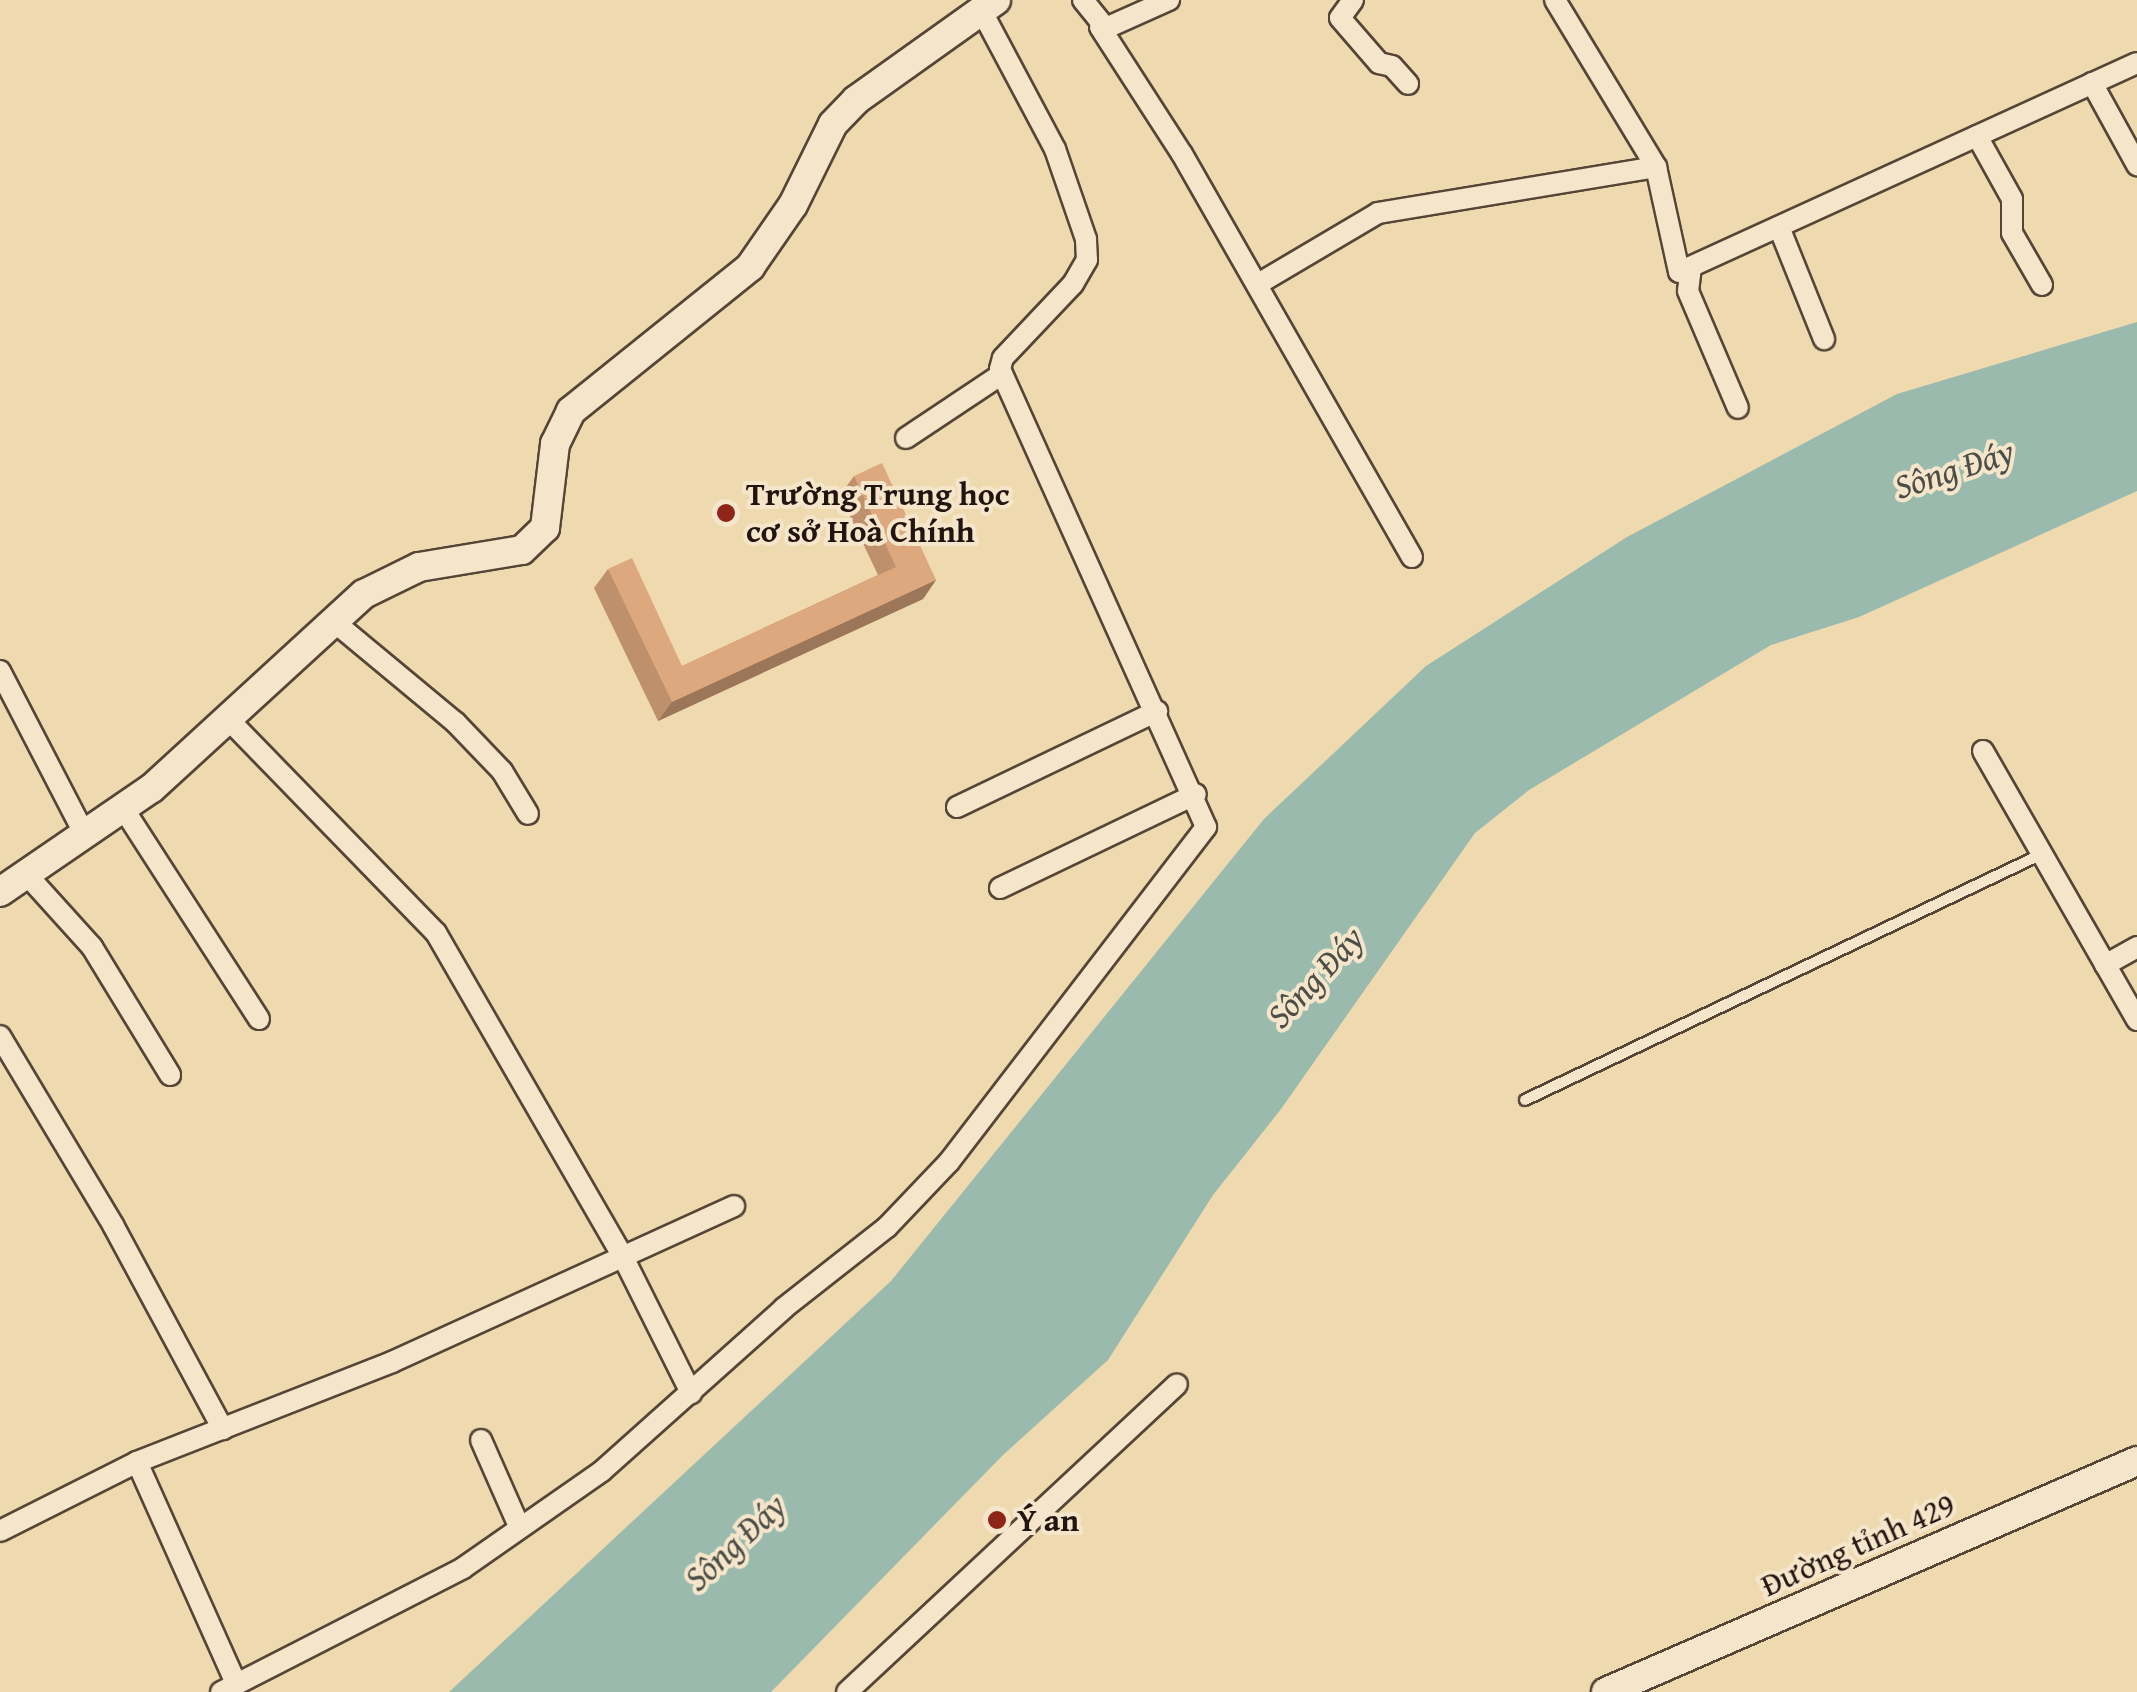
<!DOCTYPE html>
<meta charset="utf-8">
<style>
body{margin:0}
#map{position:relative;width:2137px;height:1692px;overflow:hidden;background:#efd9af;font-family:"Gentium Book Plus",serif}
div>[style]{position:absolute}
.water>*{inset:0;background:#9abaae}
.roads{filter:drop-shadow(2px 0 #554537) drop-shadow(-2px 0 #554537) drop-shadow(0 2px #554537) drop-shadow(0 -2px #554537)}
.lane>*{height:10px;margin:-5px;padding:0 5px;transform-origin:5px;border-radius:5px;background:#f5e6cb}
.street>*{height:20px;margin:-10px;padding:0 10px;transform-origin:10px;border-radius:10px;background:#f5e6cb}
.secondary>*{height:28px;margin:-14px;padding:0 14px;transform-origin:14px;border-radius:14px;background:#f5e6cb}
.wall>*{inset:0;background:#be906c}
.shaded-wall>*{inset:0;background:#9b7658}
.building>*{inset:0;background:#dda87e}
.dots>*{width:28px;height:28px;translate:-50% -50%;box-sizing:border-box;border:5px solid #f5e6cb;border-radius:50%}
span{translate:-50% -50%;white-space:nowrap;text-align:center;line-height:1.15;-webkit-text-stroke:8px #f5e6cb;paint-order:stroke}
.poi-label{font-size:32px;color:#22140f;font-weight:700}
.left{translate:0 -50%;text-align:left}
.street-label{font-size:32px;color:#22140f}
.water-label{font-size:35px;color:#4c4e47;font-style:italic}
</style>
<div id="map">
<div class="water">
<div style="clip-path:polygon(2137px 322px,2137px 491px,1859px 617px,1771px 645px,1529px 790px,1475px 833px,1281px 1109px,1213px 1195px,1108px 1360px,1003px 1455px,771px 1692px,449px 1692px,891px 1281px,1264px 819px,1426px 666px,1627px 537px,1897px 394px)"></div>
</div>
<div class="roads">
<div class="lane">
<div style="left:1525px;top:1100px;width:573px;rotate:-25.45deg"></div>
</div>
<div class="street">
<div style="left:1083px;top:0;width:36px;rotate:51deg"></div>
<div style="left:1106px;top:28px;width:69px;rotate:-24deg"></div>
<div style="left:1353px;top:0;width:22px;rotate:126deg"></div>
<div style="left:1340px;top:18px;width:60px;rotate:49.1deg"></div>
<div style="left:1379px;top:63px;width:13px;rotate:13deg"></div>
<div style="left:1392px;top:66px;width:24px;rotate:48deg"></div>
<div style="left:1555px;top:0;width:195px;rotate:58.8deg"></div>
<div style="left:1656px;top:167px;width:107px;rotate:77.6deg"></div>
<div style="left:1679px;top:272px;width:503px;rotate:-24.53deg"></div>
<div style="left:1100px;top:27px;width:151px;rotate:57.2deg"></div>
<div style="left:1182px;top:154px;width:464px;rotate:60.3deg"></div>
<div style="left:2092px;top:83px;width:94px;rotate:61.2deg"></div>
<div style="left:1977px;top:136px;width:72px;rotate:60.9deg"></div>
<div style="left:2012px;top:199px;width:34px;rotate:90deg"></div>
<div style="left:2012px;top:233px;width:60px;rotate:60deg"></div>
<div style="left:1779px;top:227px;width:121px;rotate:68.1deg"></div>
<div style="left:1691px;top:267px;width:24px;rotate:97deg"></div>
<div style="left:1688px;top:291px;width:127px;rotate:66.9deg"></div>
<div style="left:1258px;top:284px;width:139px;rotate:-30.6deg"></div>
<div style="left:1378px;top:213px;width:282px;rotate:-9.4deg"></div>
<div style="left:906px;top:438px;width:115px;rotate:-33.7deg"></div>
<div style="left:332px;top:620px;width:160px;rotate:39.7deg"></div>
<div style="left:455px;top:722px;width:68px;rotate:46.2deg"></div>
<div style="left:502px;top:771px;width:50px;rotate:58.8deg"></div>
<div style="left:0;top:671px;width:185px;rotate:62.6deg"></div>
<div style="left:229px;top:720px;width:297px;rotate:45.8deg"></div>
<div style="left:436px;top:933px;width:370px;rotate:60deg"></div>
<div style="left:621px;top:1253px;width:157px;rotate:63.4deg"></div>
<div style="left:1983px;top:751px;width:310px;rotate:60.2deg"></div>
<div style="left:957px;top:807px;width:222px;rotate:-25.6deg"></div>
<div style="left:123px;top:808px;width:251px;rotate:57.2deg"></div>
<div style="left:27px;top:875px;width:97px;rotate:47.9deg"></div>
<div style="left:92px;top:947px;width:150px;rotate:58.6deg"></div>
<div style="left:1000px;top:888px;width:217px;rotate:-25.6deg"></div>
<div style="left:2105px;top:965px;width:37px;rotate:-29deg"></div>
<div style="left:0;top:1036px;width:220px;rotate:59.1deg"></div>
<div style="left:113px;top:1225px;width:232px;rotate:61.7deg"></div>
<div style="left:481px;top:1440px;width:94px;rotate:66.2deg"></div>
<div style="left:137px;top:1462px;width:242px;rotate:65.9deg"></div>
<div style="left:0;top:1531px;width:153px;rotate:-26.7deg"></div>
<div style="left:137px;top:1462px;width:274px;rotate:-21.4deg"></div>
<div style="left:392px;top:1362px;width:376px;rotate:-24.5deg"></div>
<div style="left:221px;top:1692px;width:272px;rotate:-27.1deg"></div>
<div style="left:463px;top:1568px;width:169px;rotate:-34.9deg"></div>
<div style="left:602px;top:1471px;width:244px;rotate:-41.8deg"></div>
<div style="left:784px;top:1308px;width:131px;rotate:-38.2deg"></div>
<div style="left:887px;top:1227px;width:90px;rotate:-46.4deg"></div>
<div style="left:949px;top:1162px;width:422px;rotate:-52.5deg"></div>
<div style="left:1206px;top:827px;width:502px;rotate:-114.22deg"></div>
<div style="left:1000px;top:369px;width:11px;rotate:-75deg"></div>
<div style="left:1003px;top:358px;width:102px;rotate:-46.6deg"></div>
<div style="left:1073px;top:284px;width:28px;rotate:-60deg"></div>
<div style="left:1087px;top:260px;width:21px;rotate:-93deg"></div>
<div style="left:1086px;top:239px;width:95px;rotate:-109deg"></div>
<div style="left:1055px;top:149px;width:157px;rotate:-118deg"></div>
<div style="left:847px;top:1692px;width:451px;rotate:-43deg"></div>
</div>
<div class="secondary">
<div style="left:0;top:892px;width:184px;rotate:-34.4deg"></div>
<div style="left:152px;top:788px;width:287px;rotate:-42.5deg"></div>
<div style="left:364px;top:594px;width:61px;rotate:-26.1deg"></div>
<div style="left:419px;top:567px;width:104px;rotate:-9.4deg"></div>
<div style="left:522px;top:550px;width:32px;rotate:-44deg"></div>
<div style="left:545px;top:528px;width:85px;rotate:-83.2deg"></div>
<div style="left:555px;top:444px;width:37px;rotate:-64deg"></div>
<div style="left:571px;top:411px;width:230px;rotate:-38.8deg"></div>
<div style="left:750px;top:267px;width:75px;rotate:-55.3deg"></div>
<div style="left:793px;top:205px;width:90px;rotate:-63.7deg"></div>
<div style="left:833px;top:124px;width:33px;rotate:-46deg"></div>
<div style="left:856px;top:100px;width:172px;rotate:-35.5deg"></div>
<div style="left:1606px;top:1692px;width:579px;rotate:-23.51deg"></div>
</div>
</div>
<div class="wall">
<div style="clip-path:polygon(854px 476px,936px 580px,923px 599px,658px 721px,594px 588px,608px 569px,682px 666px,878px 575px,840px 495px)"></div>
</div>
<div class="shaded-wall">
<div style="clip-path:polygon(936px 580px,923px 599px,658px 721px,672px 702px)"></div>
</div>
<div class="building">
<div style="clip-path:polygon(882px 463px,936px 580px,672px 702px,608px 569px,632px 558px,682px 666px,896px 567px,854px 476px)"></div>
</div>
<div class="dots">
<div style="left:726px;top:513px;background:#8f2418"></div>
<div style="left:997px;top:1520px;background:#8f2418"></div>
</div>
<div class="poi-label">
<span class="left" style="left:746px;top:513px">Trường Trung học<br>cơ sở Hoà Chính</span>
<span class="left" style="left:1017px;top:1520px">Ý an</span>
</div>
<div class="street-label">
<span style="left:1858px;top:1545px;rotate:-24deg">Đường tỉnh 429</span>
</div>
<div class="water-label">
<span style="left:1954px;top:469px;rotate:-18deg">Sông Đáy</span>
<span style="left:1315px;top:977px;rotate:-47deg">Sông Đáy</span>
<span style="left:735px;top:1542px;rotate:-43deg">Sông Đáy</span>
</div>
</div>
